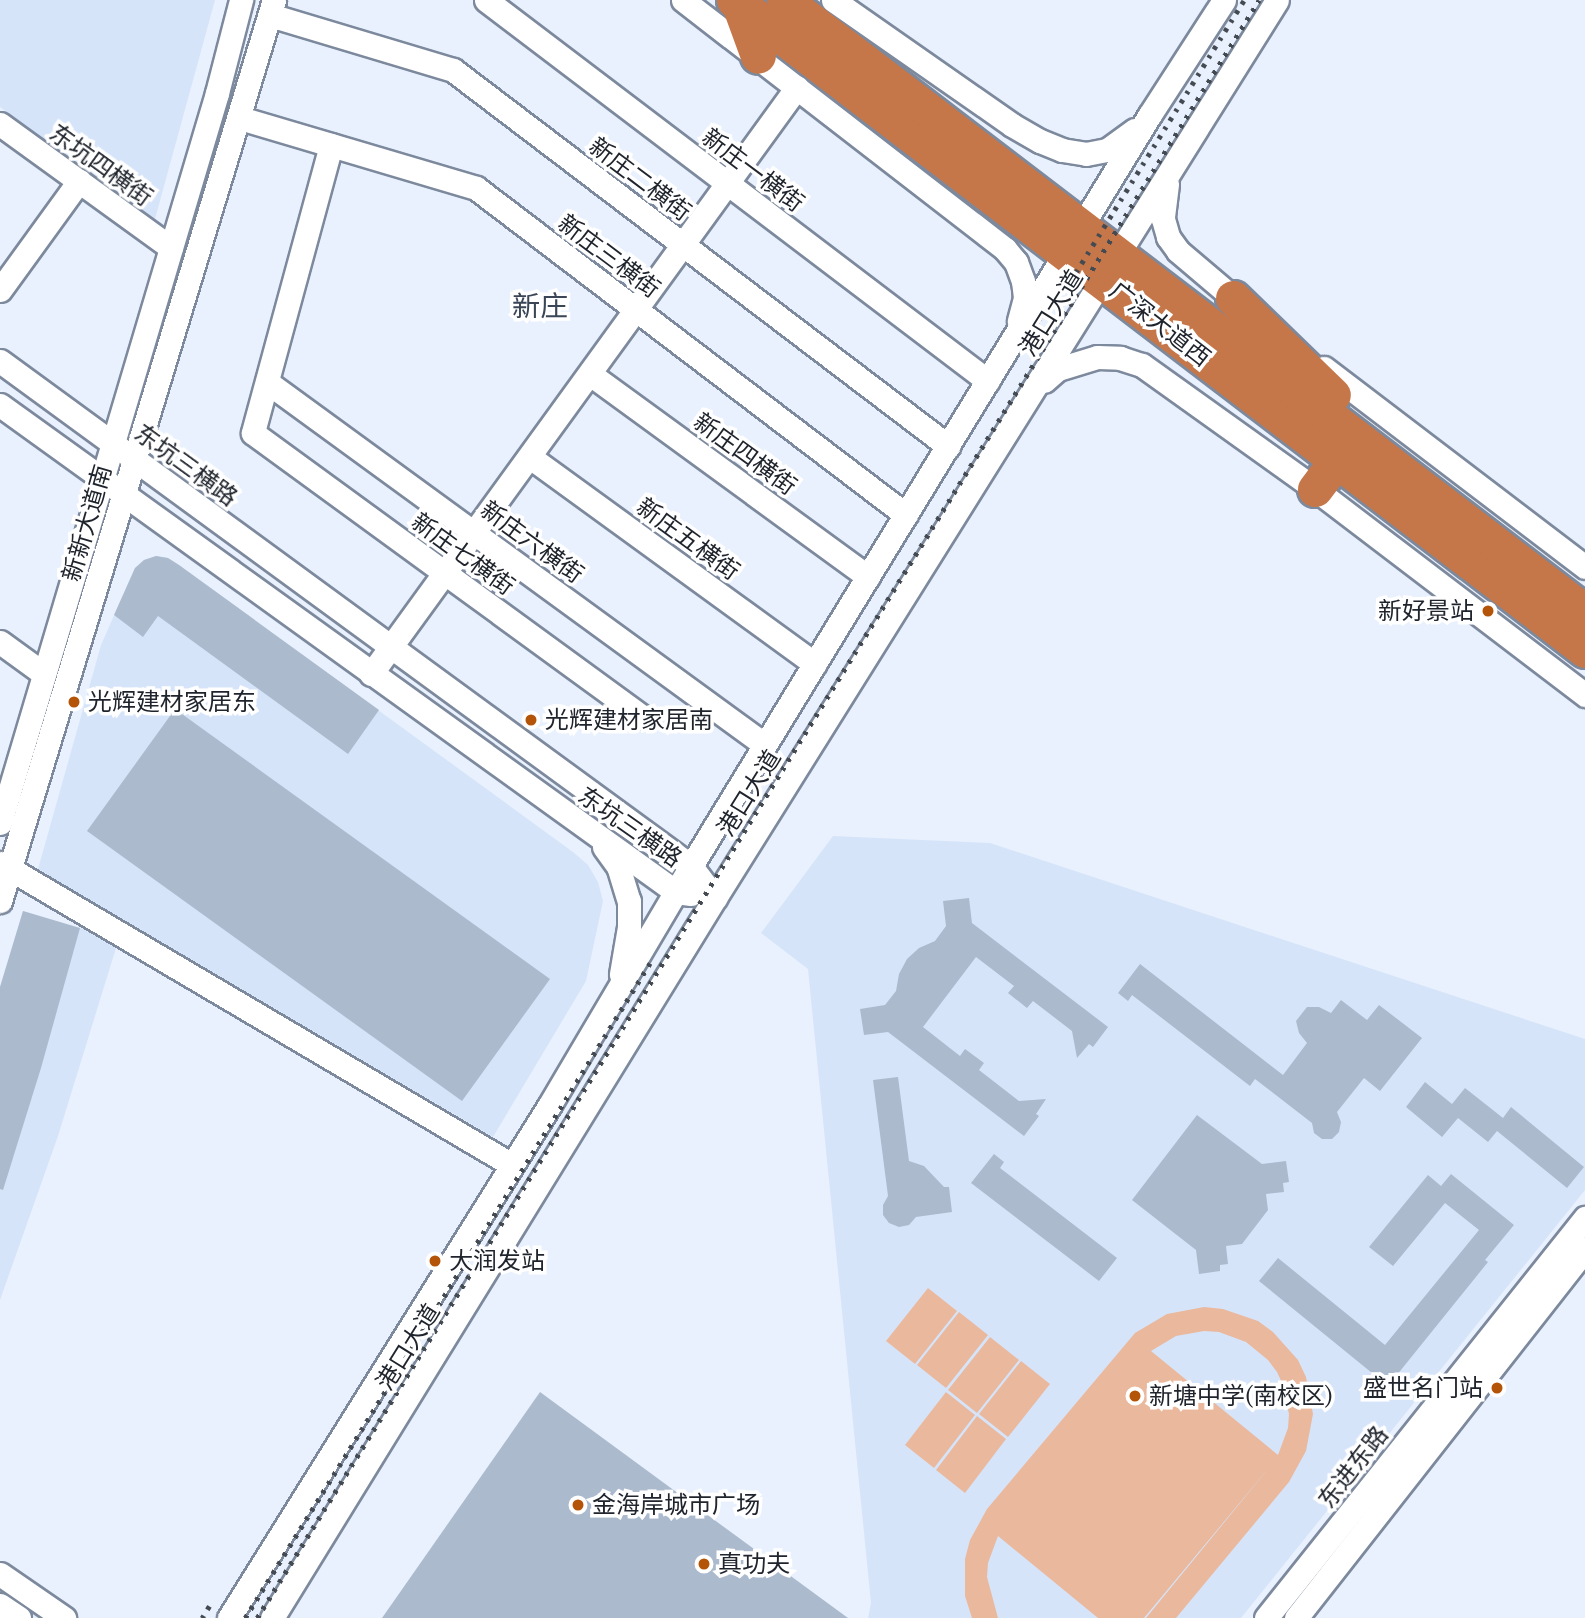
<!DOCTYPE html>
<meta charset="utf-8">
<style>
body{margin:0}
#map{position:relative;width:1585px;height:1618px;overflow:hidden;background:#e8f1fd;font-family:"IBM Plex Serif","Noto Sans SC",serif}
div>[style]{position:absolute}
.built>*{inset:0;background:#d6e4fa}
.green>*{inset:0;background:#eab89d}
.building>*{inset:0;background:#acbace}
.roads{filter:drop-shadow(2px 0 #7d899d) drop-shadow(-2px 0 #7d899d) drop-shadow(0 2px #7d899d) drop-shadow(0 -2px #7d899d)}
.minor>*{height:23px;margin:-11.5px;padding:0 11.5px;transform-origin:11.5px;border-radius:11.5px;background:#fff}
.highway>*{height:35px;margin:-17.5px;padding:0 17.5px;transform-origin:17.5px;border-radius:17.5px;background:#c57749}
.rail>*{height:4.5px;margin-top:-2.25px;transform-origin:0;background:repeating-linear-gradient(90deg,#444a52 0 3.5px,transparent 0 10.5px)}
.dots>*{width:19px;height:19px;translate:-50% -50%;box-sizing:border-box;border:4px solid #fff;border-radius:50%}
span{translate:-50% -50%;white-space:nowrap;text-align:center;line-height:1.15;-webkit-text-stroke:7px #fff;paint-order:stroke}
.street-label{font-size:24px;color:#20252d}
.poi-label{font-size:24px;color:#20252d}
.right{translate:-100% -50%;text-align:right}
.left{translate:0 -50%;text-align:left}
.quarter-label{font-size:28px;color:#3a4556}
</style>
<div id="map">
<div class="built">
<div style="clip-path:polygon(0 0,215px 0,155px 219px,0 107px)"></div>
<div style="clip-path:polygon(156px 556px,168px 558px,179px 565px,573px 852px,588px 865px,598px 882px,603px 901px,586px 981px,493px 1137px,38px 869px,101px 645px,135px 568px,144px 560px)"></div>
<div style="clip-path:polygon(833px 836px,990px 843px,1585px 1039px,1585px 1190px,1241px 1618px,868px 1618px,871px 1603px,808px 969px,761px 933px)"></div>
<div style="clip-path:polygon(23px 911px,83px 929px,116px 948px,58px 1136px,0 1300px,0 987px)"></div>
</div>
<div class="green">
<div style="clip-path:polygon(928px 1288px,957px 1311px,915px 1364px,886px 1341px)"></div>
<div style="clip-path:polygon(evenodd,1204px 1307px,1223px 1309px,1258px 1321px,1273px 1332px,1298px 1360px,1306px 1377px,1313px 1414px,1306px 1451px,1289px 1482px,1176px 1618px,1146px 1618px,1272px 1464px,1144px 1618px,1098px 1618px,998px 1536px,988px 1563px,987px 1577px,998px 1618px,972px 1618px,965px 1596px,965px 1559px,970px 1540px,987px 1509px,1135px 1333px,1167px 1314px,1204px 1307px,1204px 1331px,1219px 1332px,1246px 1342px,1268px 1360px,1277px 1372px,1283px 1385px,1289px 1414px,1288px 1428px,1278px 1455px,1151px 1351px,1176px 1336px,1204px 1331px)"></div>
<div style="clip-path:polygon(959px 1312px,988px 1335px,946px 1388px,917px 1365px)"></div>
<div style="clip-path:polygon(990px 1337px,1019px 1360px,977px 1413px,948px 1390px)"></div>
<div style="clip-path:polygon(1021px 1361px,1050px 1384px,1008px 1437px,979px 1414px)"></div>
<div style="clip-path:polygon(946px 1392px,975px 1415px,934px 1468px,905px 1445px)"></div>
<div style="clip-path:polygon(977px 1416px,1006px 1439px,965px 1493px,936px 1470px)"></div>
</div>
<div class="building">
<div style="clip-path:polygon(156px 556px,168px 558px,179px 565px,379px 710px,348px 754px,158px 616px,143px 637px,114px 615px,135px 568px,144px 560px)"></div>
<div style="clip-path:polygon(175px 709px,550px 979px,462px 1101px,87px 831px)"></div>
<div style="clip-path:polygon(969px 898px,972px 923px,1108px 1027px,1093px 1047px,1089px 1044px,1077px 1058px,1072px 1031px,1033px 1001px,1027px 1008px,1008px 993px,1014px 986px,976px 957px,923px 1027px,960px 1056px,965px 1049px,984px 1063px,979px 1070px,1019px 1101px,1046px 1099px,1036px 1114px,1039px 1116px,1024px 1136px,888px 1032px,864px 1035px,860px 1009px,885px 1005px,896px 991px,899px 974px,907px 959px,919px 948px,935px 941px,946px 926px,943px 901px)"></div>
<div style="clip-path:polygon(23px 911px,80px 928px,41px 1068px,3px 1190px,0 1189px,0 987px)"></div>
<div style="clip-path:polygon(1140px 964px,1283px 1075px,1307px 1043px,1299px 1033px,1296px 1021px,1307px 1007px,1319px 1007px,1331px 1013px,1341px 1000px,1367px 1020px,1379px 1005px,1422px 1038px,1380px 1091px,1364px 1078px,1337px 1112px,1341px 1122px,1339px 1132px,1332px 1139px,1322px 1139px,1314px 1133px,1312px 1123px,1255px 1079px,1250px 1086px,1132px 995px,1128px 1001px,1118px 993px)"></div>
<div style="clip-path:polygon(898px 1077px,909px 1161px,924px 1166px,944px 1187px,949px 1187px,952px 1212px,916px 1217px,909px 1225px,899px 1227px,889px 1223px,883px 1215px,883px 1205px,888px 1196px,873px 1080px)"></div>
<div style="clip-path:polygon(1425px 1082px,1452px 1104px,1465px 1088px,1503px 1118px,1511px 1107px,1584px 1167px,1567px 1188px,1497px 1131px,1488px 1142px,1458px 1118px,1442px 1137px,1406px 1107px)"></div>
<div style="clip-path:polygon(1197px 1115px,1262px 1164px,1286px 1161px,1289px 1182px,1283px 1183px,1284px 1192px,1266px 1194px,1268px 1210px,1242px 1244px,1226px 1246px,1228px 1264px,1220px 1265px,1220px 1271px,1199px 1274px,1196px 1250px,1132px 1200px)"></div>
<div style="clip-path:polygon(994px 1154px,1004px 1162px,1000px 1168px,1117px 1258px,1099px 1281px,971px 1183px)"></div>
<div style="clip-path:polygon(1451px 1174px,1514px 1225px,1485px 1260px,1488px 1262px,1388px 1386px,1259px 1281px,1278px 1258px,1385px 1345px,1479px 1230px,1445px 1203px,1393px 1266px,1369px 1247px,1428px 1175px,1441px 1186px)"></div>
<div style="clip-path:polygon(540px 1392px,848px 1618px,382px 1618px)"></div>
</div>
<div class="roads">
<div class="minor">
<div style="left:486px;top:0;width:630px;rotate:37.2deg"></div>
<div style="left:683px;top:0;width:407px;rotate:37.7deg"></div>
<div style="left:1005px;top:249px;width:17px;rotate:50deg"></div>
<div style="left:1016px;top:262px;width:20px;rotate:70deg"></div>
<div style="left:1023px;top:281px;width:17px;rotate:83deg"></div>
<div style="left:1025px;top:298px;width:24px;rotate:105deg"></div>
<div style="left:833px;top:0;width:218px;rotate:34.9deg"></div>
<div style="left:1012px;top:125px;width:32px;rotate:30deg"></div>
<div style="left:1040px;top:141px;width:24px;rotate:22deg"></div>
<div style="left:1062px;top:150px;width:24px;rotate:9deg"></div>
<div style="left:1086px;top:154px;width:21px;rotate:-11deg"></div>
<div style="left:1107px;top:150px;width:34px;rotate:-36deg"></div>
<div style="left:270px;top:15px;width:191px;rotate:16.7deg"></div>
<div style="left:453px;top:70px;width:622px;rotate:37.22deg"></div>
<div style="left:240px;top:118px;width:246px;rotate:16.5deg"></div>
<div style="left:476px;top:188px;width:540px;rotate:37.25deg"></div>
<div style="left:0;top:124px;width:211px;rotate:35.9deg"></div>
<div style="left:331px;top:145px;width:298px;rotate:105.2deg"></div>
<div style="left:253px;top:433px;width:482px;rotate:36.1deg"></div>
<div style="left:1167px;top:184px;width:35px;rotate:97deg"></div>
<div style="left:1163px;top:219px;width:19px;rotate:74deg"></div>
<div style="left:1168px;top:237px;width:17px;rotate:54deg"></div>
<div style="left:1178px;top:251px;width:87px;rotate:40.3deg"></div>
<div style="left:0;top:290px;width:135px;rotate:-54.1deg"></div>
<div style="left:0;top:361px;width:856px;rotate:36.16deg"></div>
<div style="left:691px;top:866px;width:40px;rotate:53deg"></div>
<div style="left:1324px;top:368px;width:328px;rotate:37.3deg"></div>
<div style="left:590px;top:374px;width:344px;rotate:36.1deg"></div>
<div style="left:1044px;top:381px;width:18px;rotate:-41deg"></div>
<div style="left:1058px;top:369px;width:41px;rotate:-17.1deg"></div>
<div style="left:1097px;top:357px;width:23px;rotate:2deg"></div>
<div style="left:1120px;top:358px;width:23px;rotate:18deg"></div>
<div style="left:1142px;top:365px;width:213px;rotate:35.6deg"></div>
<div style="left:1315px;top:489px;width:340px;rotate:37.3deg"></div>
<div style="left:267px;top:382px;width:616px;rotate:36.09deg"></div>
<div style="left:0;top:405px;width:833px;rotate:35.77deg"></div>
<div style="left:676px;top:892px;width:15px;rotate:8deg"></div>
<div style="left:530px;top:457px;width:352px;rotate:36deg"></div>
<div style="left:0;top:642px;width:54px;rotate:36deg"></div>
<div style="left:371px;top:674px;width:725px;rotate:-54.03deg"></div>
<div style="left:0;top:823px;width:762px;rotate:-73.44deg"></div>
<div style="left:217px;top:93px;width:96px;rotate:-75.5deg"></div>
<div style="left:604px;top:847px;width:24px;rotate:54deg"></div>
<div style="left:618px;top:866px;width:37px;rotate:73deg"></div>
<div style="left:629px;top:901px;width:26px;rotate:90deg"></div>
<div style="left:629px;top:927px;width:48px;rotate:99.7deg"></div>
<div style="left:0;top:863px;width:594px;rotate:30.53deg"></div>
<div style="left:0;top:901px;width:942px;rotate:-73.09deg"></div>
<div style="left:0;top:1574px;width:78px;rotate:34.5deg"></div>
<div style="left:0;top:1605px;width:23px;rotate:34deg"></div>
<div style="left:229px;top:1618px;width:604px;rotate:-57.99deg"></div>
<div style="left:549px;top:1106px;width:279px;rotate:-59.4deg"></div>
<div style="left:691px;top:866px;width:879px;rotate:-58.59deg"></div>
<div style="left:1149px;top:116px;width:138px;rotate:-57.1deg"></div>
<div style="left:272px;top:1618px;width:845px;rotate:-58.4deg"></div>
<div style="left:715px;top:898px;width:1059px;rotate:-57.96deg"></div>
<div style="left:1266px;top:1618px;width:512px;rotate:-51.43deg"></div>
<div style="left:1296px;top:1618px;width:469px;rotate:-51.9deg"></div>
</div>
<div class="highway">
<div style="left:734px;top:0;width:1071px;rotate:37.37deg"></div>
<div style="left:784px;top:0;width:1008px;rotate:37.38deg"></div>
<div style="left:739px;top:4px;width:55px;rotate:69.9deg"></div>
<div style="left:1233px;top:298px;width:139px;rotate:44.1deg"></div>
<div style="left:1315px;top:489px;width:35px;rotate:-53deg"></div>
</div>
</div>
<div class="rail">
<div style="left:1065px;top:290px;width:341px;rotate:-58.3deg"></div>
<div style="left:202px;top:1618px;width:21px;rotate:-59deg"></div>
<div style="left:245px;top:1618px;width:770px;rotate:-58.27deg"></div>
<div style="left:257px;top:1618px;width:1903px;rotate:-58.23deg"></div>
</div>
<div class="dots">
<div style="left:1488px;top:611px;background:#b35408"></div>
<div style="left:74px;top:702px;background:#b35408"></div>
<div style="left:531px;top:720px;background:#b35408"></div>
<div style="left:435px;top:1261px;background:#b35408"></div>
<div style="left:1497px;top:1388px;background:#b35408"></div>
<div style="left:1135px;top:1396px;background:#b35408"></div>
<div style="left:578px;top:1505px;background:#b35408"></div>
<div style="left:704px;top:1564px;background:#b35408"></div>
</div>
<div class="street-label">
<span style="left:101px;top:165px;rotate:36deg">东坑四横街</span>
<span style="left:753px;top:170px;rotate:37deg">新庄一横街</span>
<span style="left:640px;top:179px;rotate:37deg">新庄二横街</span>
<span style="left:609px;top:256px;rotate:37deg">新庄三横街</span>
<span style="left:1051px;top:313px;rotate:-58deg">港口大道</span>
<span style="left:1160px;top:324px;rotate:38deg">广深大道西</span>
<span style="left:745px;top:454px;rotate:36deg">新庄四横街</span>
<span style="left:186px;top:465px;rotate:36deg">东坑三横路</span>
<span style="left:87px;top:523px;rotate:-74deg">新新大道南</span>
<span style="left:688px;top:539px;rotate:36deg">新庄五横街</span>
<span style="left:532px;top:542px;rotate:36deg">新庄六横街</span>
<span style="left:463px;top:554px;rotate:36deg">新庄七横街</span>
<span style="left:749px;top:793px;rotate:-58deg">港口大道</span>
<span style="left:630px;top:827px;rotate:35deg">东坑三横路</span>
<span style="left:408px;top:1347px;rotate:-58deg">港口大道</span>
<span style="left:1353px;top:1467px;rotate:-52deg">东进东路</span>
</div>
<div class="poi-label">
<span class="right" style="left:1474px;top:611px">新好景站</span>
<span class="left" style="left:88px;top:702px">光辉建材家居东</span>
<span class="left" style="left:545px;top:720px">光辉建材家居南</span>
<span class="left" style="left:449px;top:1261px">大润发站</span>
<span class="right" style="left:1483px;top:1388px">盛世名门站</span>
<span class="left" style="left:1149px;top:1396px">新塘中学(南校区)</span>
<span class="left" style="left:592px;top:1505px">金海岸城市广场</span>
<span class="left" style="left:718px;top:1564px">真功夫</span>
</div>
<div class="quarter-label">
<span style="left:540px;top:306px">新庄</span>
</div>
</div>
